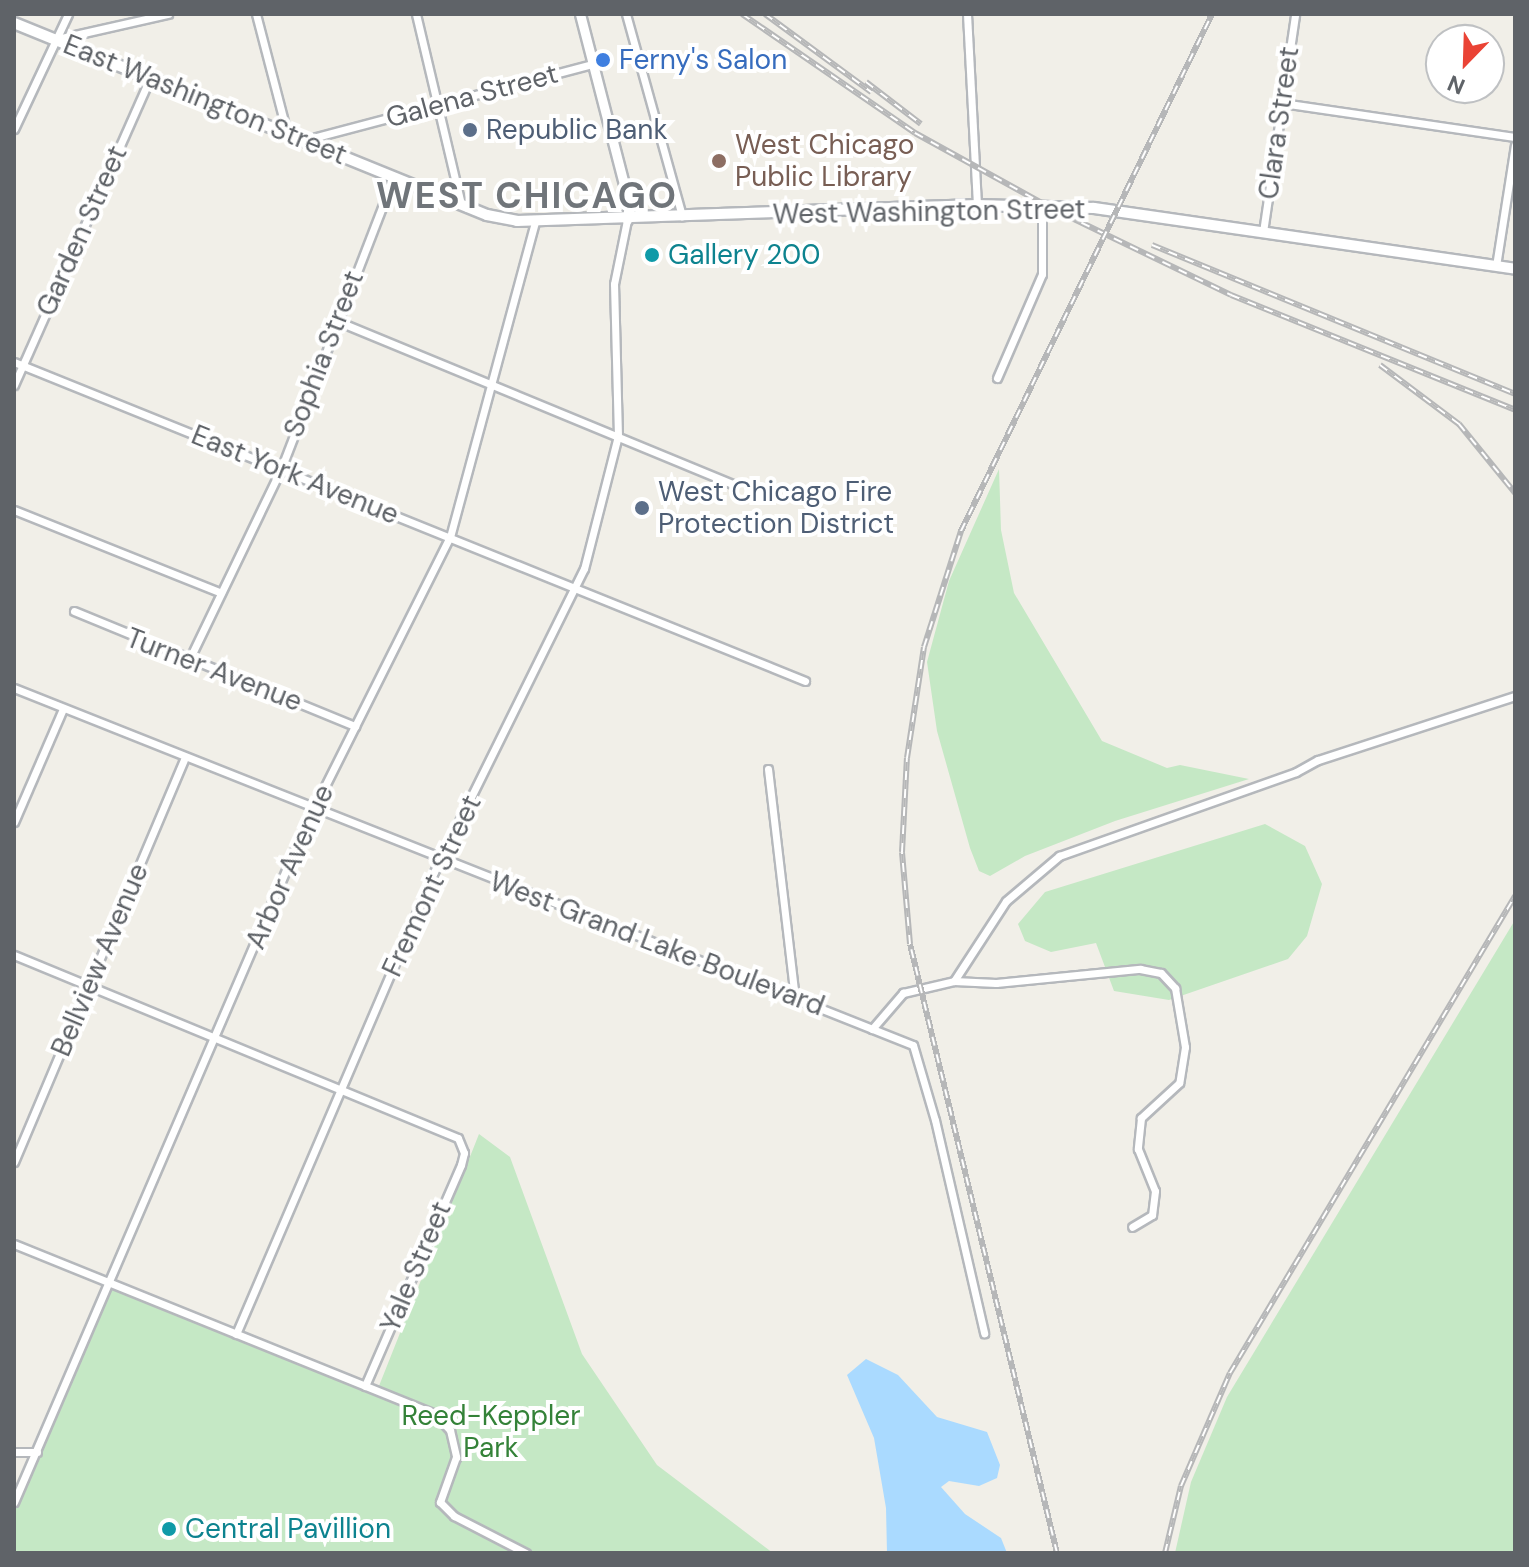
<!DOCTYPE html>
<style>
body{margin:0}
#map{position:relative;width:1529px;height:1567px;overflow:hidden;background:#f1efe8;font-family:"DM Sans",sans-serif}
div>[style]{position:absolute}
.green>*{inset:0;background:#c5e8c5}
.water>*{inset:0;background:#aadaff}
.roads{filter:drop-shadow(2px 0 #b5b8bc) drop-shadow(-2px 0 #b5b8bc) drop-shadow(0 2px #b5b8bc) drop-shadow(0 -2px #b5b8bc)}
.minor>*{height:7px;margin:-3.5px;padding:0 3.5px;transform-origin:3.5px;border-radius:3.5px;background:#fff}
.tertiary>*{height:9px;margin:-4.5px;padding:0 4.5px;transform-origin:4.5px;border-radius:4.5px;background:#fff}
.secondary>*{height:10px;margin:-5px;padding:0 5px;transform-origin:5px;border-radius:5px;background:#fff}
.rail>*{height:6px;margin-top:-3px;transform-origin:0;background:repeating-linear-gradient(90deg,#fff 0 9px,#b6b7b8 0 18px);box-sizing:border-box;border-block:2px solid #b6b7b8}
.dots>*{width:22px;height:22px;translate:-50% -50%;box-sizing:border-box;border:4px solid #fff;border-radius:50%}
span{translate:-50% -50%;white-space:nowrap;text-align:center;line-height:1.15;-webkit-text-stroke:8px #fff;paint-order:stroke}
.shop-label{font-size:28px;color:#366cbe}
.left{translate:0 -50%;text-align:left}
.street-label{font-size:28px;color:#5f6368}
.service-label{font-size:28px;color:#4e5e75}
.education-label{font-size:28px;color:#785e54}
.culture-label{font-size:28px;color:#0d838f}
.park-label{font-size:28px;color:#348238}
.district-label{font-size:36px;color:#70757a;font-weight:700;letter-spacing:2px}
.frame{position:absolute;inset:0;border:16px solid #5f6368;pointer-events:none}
.north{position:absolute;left:1425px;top:24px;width:80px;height:80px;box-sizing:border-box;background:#fff;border:2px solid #bfc1c3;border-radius:50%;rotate:203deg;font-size:22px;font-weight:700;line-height:32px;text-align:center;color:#5f6368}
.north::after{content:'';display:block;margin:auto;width:28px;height:36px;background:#ea4335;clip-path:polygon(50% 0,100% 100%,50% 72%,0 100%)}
</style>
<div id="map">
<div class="green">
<div style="clip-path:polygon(999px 469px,1001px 530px,1014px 593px,1102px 741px,1167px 768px,1180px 765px,1249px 779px,1115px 821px,1025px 856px,990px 876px,979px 871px,970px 848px,937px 731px,927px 662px,949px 581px)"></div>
<div style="clip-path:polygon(1265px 824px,1305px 846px,1322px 884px,1307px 936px,1288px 959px,1169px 1000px,1114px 991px,1096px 943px,1051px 952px,1025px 941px,1018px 924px,1045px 892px)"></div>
<div style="clip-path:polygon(1515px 920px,1515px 1553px,1175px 1553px,1191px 1482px,1227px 1397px)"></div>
<div style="clip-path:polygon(479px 1134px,510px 1157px,582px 1354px,657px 1465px,773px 1553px,14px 1553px,14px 1511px,111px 1283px,377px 1391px)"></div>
</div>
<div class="water">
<div style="clip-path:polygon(866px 1359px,898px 1375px,937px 1417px,987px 1432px,1000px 1465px,997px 1478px,979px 1486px,949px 1481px,941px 1487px,965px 1514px,1001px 1538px,1007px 1553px,887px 1553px,886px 1508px,874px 1438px,847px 1375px)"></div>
</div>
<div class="roads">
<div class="minor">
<div style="left:256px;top:14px;width:123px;rotate:75.4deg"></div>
<div style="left:416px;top:14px;width:195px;rotate:76.7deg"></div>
<div style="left:626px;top:14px;width:210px;rotate:74.5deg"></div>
<div style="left:967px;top:14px;width:191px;rotate:87deg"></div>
<div style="left:57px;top:39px;width:114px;rotate:-12.7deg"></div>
<div style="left:1282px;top:103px;width:235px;rotate:8.3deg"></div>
<div style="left:14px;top:129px;width:127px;rotate:-64.8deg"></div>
<div style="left:305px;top:140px;width:298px;rotate:-14.8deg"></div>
<div style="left:1263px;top:232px;width:220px;rotate:-81.6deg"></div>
<div style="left:1496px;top:266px;width:122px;rotate:-81.1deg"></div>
<div style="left:337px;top:321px;width:427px;rotate:22.4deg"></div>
<div style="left:14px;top:362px;width:853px;rotate:21.96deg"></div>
<div style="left:997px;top:378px;width:113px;rotate:-66.6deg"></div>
<div style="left:1042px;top:274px;width:67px;rotate:-90deg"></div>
<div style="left:14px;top:385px;width:336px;rotate:-66.1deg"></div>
<div style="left:14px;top:510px;width:223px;rotate:21.8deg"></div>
<div style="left:74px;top:611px;width:304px;rotate:22.3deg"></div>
<div style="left:189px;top:660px;width:212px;rotate:-64.3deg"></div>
<div style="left:281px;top:469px;width:314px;rotate:-68.9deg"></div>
<div style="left:14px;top:688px;width:967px;rotate:21.66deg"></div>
<div style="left:913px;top:1045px;width:78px;rotate:73.7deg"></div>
<div style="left:935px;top:1120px;width:219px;rotate:77deg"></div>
<div style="left:768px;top:769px;width:231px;rotate:83.3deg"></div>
<div style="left:14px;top:822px;width:123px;rotate:-66.6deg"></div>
<div style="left:14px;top:955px;width:480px;rotate:22.4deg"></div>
<div style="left:458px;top:1138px;width:16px;rotate:68deg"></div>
<div style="left:464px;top:1153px;width:12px;rotate:104deg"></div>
<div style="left:461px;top:1165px;width:241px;rotate:113.5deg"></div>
<div style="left:954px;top:981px;width:95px;rotate:-57deg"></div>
<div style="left:1006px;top:901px;width:70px;rotate:-40.3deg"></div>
<div style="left:1059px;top:856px;width:251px;rotate:-19.5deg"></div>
<div style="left:1296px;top:772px;width:25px;rotate:-29deg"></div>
<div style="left:1318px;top:760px;width:207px;rotate:-18deg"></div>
<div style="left:872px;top:1029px;width:48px;rotate:-49.3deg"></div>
<div style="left:903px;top:993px;width:52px;rotate:-13.2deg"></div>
<div style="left:954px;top:981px;width:42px;rotate:2.7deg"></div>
<div style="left:996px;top:983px;width:145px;rotate:-5.6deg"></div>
<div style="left:1140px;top:969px;width:21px;rotate:11deg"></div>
<div style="left:1161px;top:973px;width:21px;rotate:47deg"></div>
<div style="left:1175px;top:988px;width:60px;rotate:80.4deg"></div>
<div style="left:1185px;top:1047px;width:36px;rotate:99deg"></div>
<div style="left:1179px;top:1083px;width:52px;rotate:137.4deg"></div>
<div style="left:1141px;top:1118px;width:31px;rotate:96deg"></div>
<div style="left:1138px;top:1149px;width:45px;rotate:68deg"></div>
<div style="left:1155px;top:1191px;width:24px;rotate:97deg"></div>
<div style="left:1152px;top:1215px;width:23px;rotate:149deg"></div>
<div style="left:14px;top:1162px;width:439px;rotate:-67.1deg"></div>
<div style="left:14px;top:1244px;width:454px;rotate:22deg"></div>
<div style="left:435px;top:1414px;width:22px;rotate:47deg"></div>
<div style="left:450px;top:1430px;width:28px;rotate:77deg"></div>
<div style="left:456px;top:1457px;width:48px;rotate:109.6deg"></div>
<div style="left:440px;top:1502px;width:20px;rotate:45deg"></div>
<div style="left:454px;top:1516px;width:81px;rotate:27.2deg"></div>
<div style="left:236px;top:1334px;width:496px;rotate:-66.8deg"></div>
<div style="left:431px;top:878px;width:345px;rotate:-63.7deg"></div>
<div style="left:584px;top:569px;width:137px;rotate:-75.7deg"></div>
<div style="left:618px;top:436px;width:152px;rotate:-91.5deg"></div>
<div style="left:614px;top:284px;width:65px;rotate:-78.5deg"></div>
<div style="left:14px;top:1452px;width:23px"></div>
<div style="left:14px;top:1502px;width:734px;rotate:-66.72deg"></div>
<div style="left:304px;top:828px;width:326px;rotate:-63.4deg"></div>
<div style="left:450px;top:537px;width:326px;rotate:-74.9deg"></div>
</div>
<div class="tertiary">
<div style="left:580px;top:14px;width:195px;rotate:75.5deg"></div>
<div style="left:629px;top:203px;width:17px;rotate:97deg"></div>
</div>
<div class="secondary">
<div style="left:14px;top:23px;width:510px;rotate:22.09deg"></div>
<div style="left:487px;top:215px;width:31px;rotate:11deg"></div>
<div style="left:517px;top:221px;width:460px;rotate:-2deg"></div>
<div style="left:977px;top:205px;width:117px;rotate:1.5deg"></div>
<div style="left:1094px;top:208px;width:425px;rotate:8.2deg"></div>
</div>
</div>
<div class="rail">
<div style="left:742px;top:14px;width:210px;rotate:34.5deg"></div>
<div style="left:915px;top:133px;width:153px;rotate:28.9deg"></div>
<div style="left:1049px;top:207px;width:202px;rotate:25.8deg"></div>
<div style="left:1231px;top:295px;width:306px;rotate:22deg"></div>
<div style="left:765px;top:14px;width:132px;rotate:36.3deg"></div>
<div style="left:866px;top:82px;width:69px;rotate:37.4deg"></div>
<div style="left:1152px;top:245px;width:392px;rotate:22.3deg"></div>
<div style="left:1380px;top:365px;width:99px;rotate:36.8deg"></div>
<div style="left:1459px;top:424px;width:89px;rotate:50.9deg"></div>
<div style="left:1057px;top:1553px;width:626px;rotate:-103.57deg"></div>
<div style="left:910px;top:944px;width:92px;rotate:-95deg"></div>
<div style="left:902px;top:852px;width:94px;rotate:-87deg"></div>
<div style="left:907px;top:758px;width:112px;rotate:-81.3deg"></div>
<div style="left:924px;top:647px;width:122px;rotate:-72.3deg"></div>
<div style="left:961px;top:531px;width:575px;rotate:-64.1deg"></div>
<div style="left:1165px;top:1553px;width:69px;rotate:-76.6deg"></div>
<div style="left:1181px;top:1486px;width:123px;rotate:-66.6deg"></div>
<div style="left:1230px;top:1373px;width:556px;rotate:-59.14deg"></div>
</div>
<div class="dots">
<div style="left:603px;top:60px;background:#3f7fe0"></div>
<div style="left:470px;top:130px;background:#5c6f8a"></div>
<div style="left:719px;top:161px;background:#8d6e63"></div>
<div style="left:652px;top:255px;background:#0f9aa8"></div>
<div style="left:642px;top:508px;background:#5c6f8a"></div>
<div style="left:169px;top:1529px;background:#0f9aa8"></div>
</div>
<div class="shop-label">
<span class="left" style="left:619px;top:60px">Ferny's Salon</span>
</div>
<div class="street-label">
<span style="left:472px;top:96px;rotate:-15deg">Galena Street</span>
<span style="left:205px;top:100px;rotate:22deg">East Washington Street</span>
<span style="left:1279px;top:123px;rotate:-82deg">Clara Street</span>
<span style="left:929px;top:212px;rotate:-1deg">West Washington Street</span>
<span style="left:82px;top:231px;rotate:-66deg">Garden Street</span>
<span style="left:324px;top:354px;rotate:-69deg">Sophia Street</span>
<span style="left:295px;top:475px;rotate:22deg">East York Avenue</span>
<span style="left:214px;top:670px;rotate:21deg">Turner Avenue</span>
<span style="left:290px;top:867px;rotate:-66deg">Arbor Avenue</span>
<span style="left:432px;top:886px;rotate:-65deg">Fremont Street</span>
<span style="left:657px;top:944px;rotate:21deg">West Grand Lake Boulevard</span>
<span style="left:100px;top:960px;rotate:-67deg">Bellview Avenue</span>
<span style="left:416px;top:1267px;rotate:-67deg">Yale Street</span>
</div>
<div class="service-label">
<span class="left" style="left:486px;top:130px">Republic Bank</span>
<span class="left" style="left:658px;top:508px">West Chicago Fire<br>Protection District</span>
</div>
<div class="education-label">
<span class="left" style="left:735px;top:161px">West Chicago<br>Public Library</span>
</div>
<div class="culture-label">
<span class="left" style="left:668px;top:255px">Gallery 200</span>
<span class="left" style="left:185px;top:1529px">Central Pavillion</span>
</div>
<div class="park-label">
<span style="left:491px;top:1432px">Reed-Keppler<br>Park</span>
</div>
<div class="district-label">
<span style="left:527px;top:196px">WEST CHICAGO</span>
</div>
<div class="frame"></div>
<div class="north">N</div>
</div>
